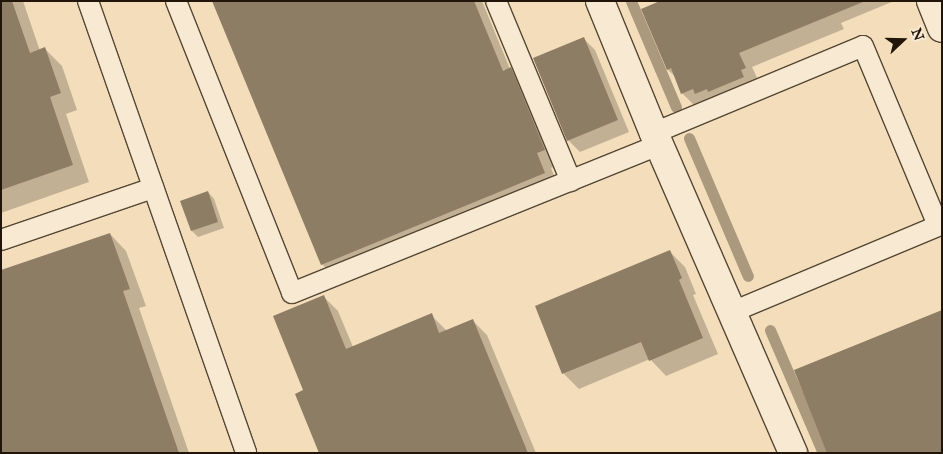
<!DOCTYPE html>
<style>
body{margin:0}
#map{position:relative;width:943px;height:454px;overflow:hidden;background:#f3ddba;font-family:"IM FELL Great Primer",serif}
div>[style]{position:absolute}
.shadow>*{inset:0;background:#0003}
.stream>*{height:11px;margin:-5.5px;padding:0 5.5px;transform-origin:5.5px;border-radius:5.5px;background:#ab997d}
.building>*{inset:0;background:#8e7d65}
.roads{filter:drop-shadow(1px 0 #554734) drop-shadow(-1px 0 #554734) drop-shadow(0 1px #554734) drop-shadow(0 -1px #554734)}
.service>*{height:20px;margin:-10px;padding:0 10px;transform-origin:10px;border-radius:10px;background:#f7e9d2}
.minor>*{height:28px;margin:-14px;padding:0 14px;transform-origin:14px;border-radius:14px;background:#f7e9d2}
span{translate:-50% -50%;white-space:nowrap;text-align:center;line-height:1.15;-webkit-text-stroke:4px #f7e9d2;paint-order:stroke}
.frame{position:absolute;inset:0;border:2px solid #201508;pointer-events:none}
.north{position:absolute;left:878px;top:15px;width:50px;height:50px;-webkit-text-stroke:4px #f7e9d2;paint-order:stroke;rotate:69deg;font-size:14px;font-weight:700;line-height:20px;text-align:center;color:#201508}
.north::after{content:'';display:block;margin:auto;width:18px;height:22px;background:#201508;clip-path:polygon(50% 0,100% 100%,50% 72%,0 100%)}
</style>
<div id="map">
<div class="shadow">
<div style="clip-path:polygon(1px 1px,23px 1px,40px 51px,45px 49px,62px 66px,77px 110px,66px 114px,89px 182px,1px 213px)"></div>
<div style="clip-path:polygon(213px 1px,482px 1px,510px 69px,526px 84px,559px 165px,551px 168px,559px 188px,337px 280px,322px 264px)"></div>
<div style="clip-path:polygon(663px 1px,894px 1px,841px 23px,844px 29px,752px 67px,759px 82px,696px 107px,682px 93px,677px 78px,668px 70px)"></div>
<div style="clip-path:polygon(583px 38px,595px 50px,629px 132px,580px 152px,568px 140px)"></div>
<div style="clip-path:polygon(208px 192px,214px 199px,224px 228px,198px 237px,192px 231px)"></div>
<div style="clip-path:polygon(110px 234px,126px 251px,146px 306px,139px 308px,189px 453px,1px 453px)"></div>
<div style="clip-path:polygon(670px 252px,685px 267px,696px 294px,693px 295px,718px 354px,666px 376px,650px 359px,579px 389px,563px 373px,536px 307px)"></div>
<div style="clip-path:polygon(324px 297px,338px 311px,353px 347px,431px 315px,447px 331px,472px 320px,487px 335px,536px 453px,320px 453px,305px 391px)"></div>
</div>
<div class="stream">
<div style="left:631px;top:1px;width:115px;rotate:67deg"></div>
<div style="left:689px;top:138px;width:150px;rotate:66.9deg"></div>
<div style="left:770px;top:330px;width:134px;rotate:66.7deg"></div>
</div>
<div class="building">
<div style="clip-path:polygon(1px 1px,12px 1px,30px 53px,45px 47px,61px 93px,50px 97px,73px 165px,1px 190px)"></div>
<div style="clip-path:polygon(212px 1px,474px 1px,503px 71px,511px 67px,545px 150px,537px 153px,545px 173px,321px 265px)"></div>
<div style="clip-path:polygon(660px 1px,863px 1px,863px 2px,739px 53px,746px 68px,741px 70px,744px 77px,708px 92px,707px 89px,695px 94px,693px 89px,681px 94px,671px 68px,667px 70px,641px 9px)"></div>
<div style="clip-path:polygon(584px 37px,618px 120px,567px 141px,533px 58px)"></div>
<div style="clip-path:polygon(208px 191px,218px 222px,191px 231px,180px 201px)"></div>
<div style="clip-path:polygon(110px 233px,130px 289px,123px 291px,179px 453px,1px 453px,1px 270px)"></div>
<div style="clip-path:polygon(670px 250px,682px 278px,679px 280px,703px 338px,649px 361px,641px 342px,562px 374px,535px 306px)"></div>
<div style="clip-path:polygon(324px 295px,346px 349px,432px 313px,439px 333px,473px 319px,528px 453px,319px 453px,295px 394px,303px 390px,273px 316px)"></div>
<div style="clip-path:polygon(942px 310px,942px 453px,827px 453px,794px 370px)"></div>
</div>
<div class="roads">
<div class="service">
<div style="left:88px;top:1px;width:479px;rotate:70.7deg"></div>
<div style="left:176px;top:1px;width:314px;rotate:68.3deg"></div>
<div style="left:292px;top:293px;width:396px;rotate:-22deg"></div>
<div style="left:496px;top:1px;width:195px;rotate:67.4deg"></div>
<div style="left:654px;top:133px;width:226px;rotate:-22.6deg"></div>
<div style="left:863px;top:46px;width:194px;rotate:67.3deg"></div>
<div style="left:1px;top:240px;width:161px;rotate:-18.9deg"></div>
<div style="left:732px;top:312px;width:228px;rotate:-22.7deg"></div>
</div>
<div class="minor">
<div style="left:600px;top:1px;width:143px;rotate:67.8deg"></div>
<div style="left:654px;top:133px;width:349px;rotate:66.5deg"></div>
<div style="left:931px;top:1px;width:29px;rotate:68deg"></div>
</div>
</div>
<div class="frame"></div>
<div class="north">N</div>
</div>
